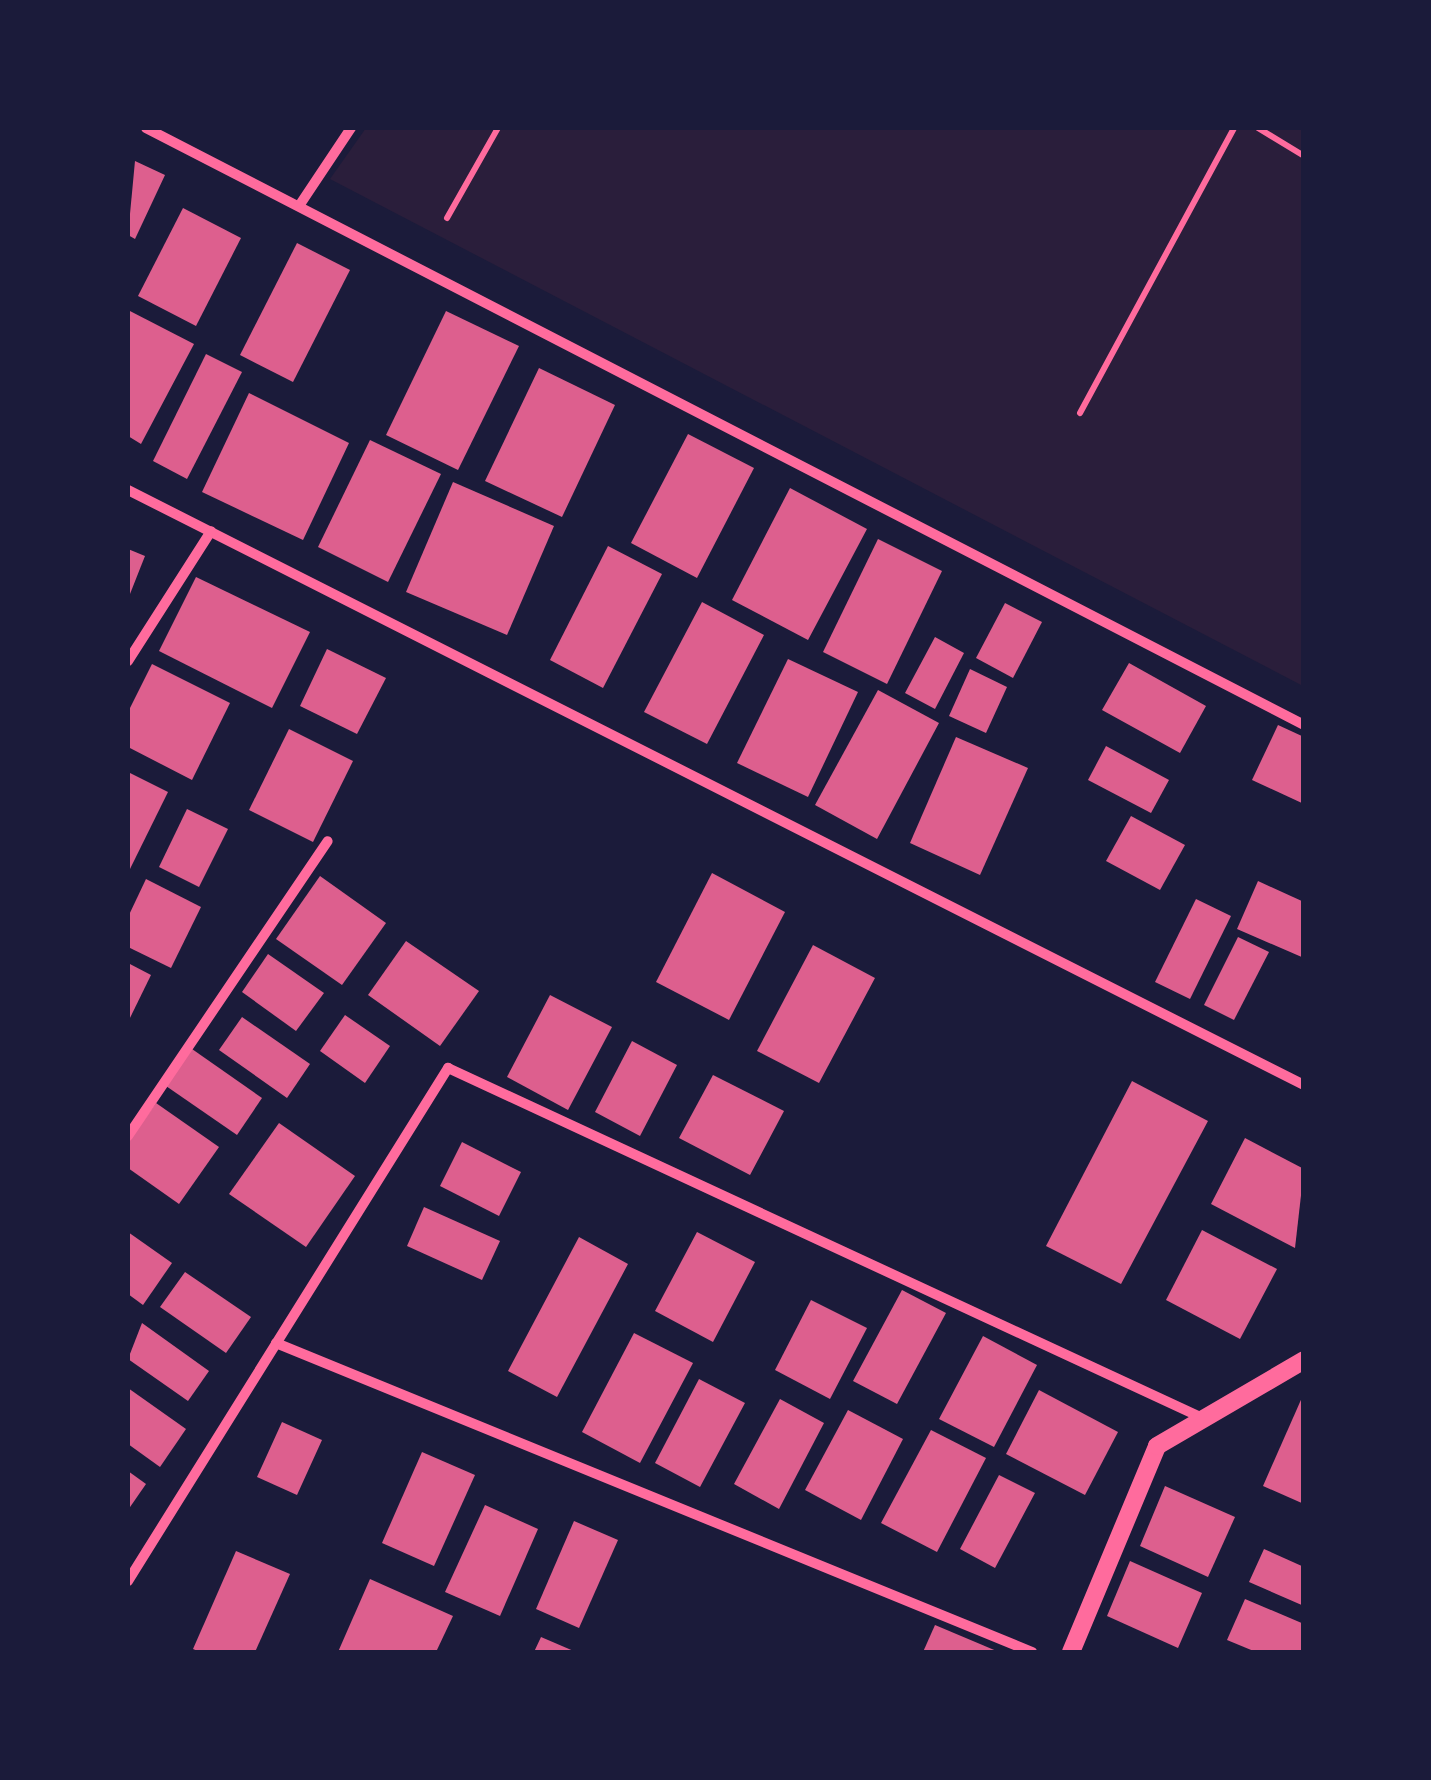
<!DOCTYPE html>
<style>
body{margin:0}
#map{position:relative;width:1431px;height:1780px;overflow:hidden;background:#1b1b3a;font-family:"PT Serif",serif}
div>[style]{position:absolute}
.green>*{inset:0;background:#2a1e3b}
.building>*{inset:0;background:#dd5f8e}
.path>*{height:6px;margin:-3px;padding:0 3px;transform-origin:3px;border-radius:3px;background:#ff6b9d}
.minor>*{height:10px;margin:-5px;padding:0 5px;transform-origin:5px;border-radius:5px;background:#ff6b9d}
.tertiary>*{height:18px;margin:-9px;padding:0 9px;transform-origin:9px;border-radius:9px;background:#ff6b9d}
span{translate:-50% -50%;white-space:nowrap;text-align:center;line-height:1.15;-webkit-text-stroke:8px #1b1b3a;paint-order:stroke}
.frame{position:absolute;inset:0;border:130px solid #1b1b3a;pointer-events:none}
</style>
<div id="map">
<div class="green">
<div style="clip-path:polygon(366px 128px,1303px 128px,1303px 686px,330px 179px)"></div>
</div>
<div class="building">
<div style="clip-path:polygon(135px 161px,165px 175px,135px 239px,128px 235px)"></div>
<div style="clip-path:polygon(183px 208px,241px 238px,196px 326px,138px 296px)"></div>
<div style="clip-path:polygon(297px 243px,350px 270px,293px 382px,240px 355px)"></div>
<div style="clip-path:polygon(128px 310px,194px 344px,141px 444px,128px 436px)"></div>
<div style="clip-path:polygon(446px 311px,519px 346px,458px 470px,386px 435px)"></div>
<div style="clip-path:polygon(206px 354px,242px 372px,187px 479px,153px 461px)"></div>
<div style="clip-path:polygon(539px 368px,615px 405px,562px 517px,485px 481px)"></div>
<div style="clip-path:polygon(249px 393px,349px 443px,303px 540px,202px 492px)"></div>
<div style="clip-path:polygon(688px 434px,754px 468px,697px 578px,631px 543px)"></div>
<div style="clip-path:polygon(370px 440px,441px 474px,388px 582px,318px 547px)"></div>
<div style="clip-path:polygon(453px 482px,554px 526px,507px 635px,406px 592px)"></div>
<div style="clip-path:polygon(790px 488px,867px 529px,808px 640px,732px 600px)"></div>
<div style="clip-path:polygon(878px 539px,942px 571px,887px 684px,823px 652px)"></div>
<div style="clip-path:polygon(608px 546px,662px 574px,603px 688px,550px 660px)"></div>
<div style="clip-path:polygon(128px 549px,145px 556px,128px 599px)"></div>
<div style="clip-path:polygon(196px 577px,310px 632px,272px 708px,159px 651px)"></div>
<div style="clip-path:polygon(702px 602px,764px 635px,707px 744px,644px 712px)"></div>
<div style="clip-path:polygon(1005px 603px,1042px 622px,1013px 678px,976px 658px)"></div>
<div style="clip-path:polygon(935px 637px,964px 653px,935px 709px,905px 693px)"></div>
<div style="clip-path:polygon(327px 649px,386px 678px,357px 734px,300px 706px)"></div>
<div style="clip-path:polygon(788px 659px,858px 692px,808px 797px,737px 763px)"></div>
<div style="clip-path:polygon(1129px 663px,1206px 706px,1180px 753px,1102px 710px)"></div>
<div style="clip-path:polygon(152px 664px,230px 703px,192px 780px,128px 747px,128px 712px)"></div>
<div style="clip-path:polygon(970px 669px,1007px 687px,986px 733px,949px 716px)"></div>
<div style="clip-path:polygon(878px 690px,939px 723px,877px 839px,815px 805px)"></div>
<div style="clip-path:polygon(1278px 725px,1304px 737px,1304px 804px,1252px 780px)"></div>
<div style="clip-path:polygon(289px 729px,353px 761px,313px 842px,249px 810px)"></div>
<div style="clip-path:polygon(956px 737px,1028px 768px,980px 875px,910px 843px)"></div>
<div style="clip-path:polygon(1106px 746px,1169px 780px,1151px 813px,1088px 780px)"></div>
<div style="clip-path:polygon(128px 772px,168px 792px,128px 873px)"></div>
<div style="clip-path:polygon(187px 809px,228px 829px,199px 887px,159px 867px)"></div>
<div style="clip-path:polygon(1131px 816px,1185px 845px,1160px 890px,1106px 861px)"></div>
<div style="clip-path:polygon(712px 873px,785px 912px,729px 1020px,656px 982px)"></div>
<div style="clip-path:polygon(320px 876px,386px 923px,342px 985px,276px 939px)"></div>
<div style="clip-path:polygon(146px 879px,201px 907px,171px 968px,128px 947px,128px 917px)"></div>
<div style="clip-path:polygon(1258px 881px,1304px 902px,1304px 958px,1237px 929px)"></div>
<div style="clip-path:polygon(1196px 899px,1231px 916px,1190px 999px,1155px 982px)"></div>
<div style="clip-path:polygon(1238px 937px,1269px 952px,1234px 1020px,1204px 1005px)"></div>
<div style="clip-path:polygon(406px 941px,479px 991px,440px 1046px,368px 995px)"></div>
<div style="clip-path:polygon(813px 945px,875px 978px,819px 1083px,757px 1051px)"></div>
<div style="clip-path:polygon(268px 954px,324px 993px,296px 1031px,242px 992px)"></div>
<div style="clip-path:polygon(128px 963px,151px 975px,128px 1022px)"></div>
<div style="clip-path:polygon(550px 995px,612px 1027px,568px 1110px,507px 1077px)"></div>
<div style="clip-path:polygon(345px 1015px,390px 1046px,365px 1083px,320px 1051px)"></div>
<div style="clip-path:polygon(242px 1017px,310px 1064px,287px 1098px,219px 1050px)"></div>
<div style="clip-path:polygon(632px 1041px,677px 1065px,640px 1136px,595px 1112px)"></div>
<div style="clip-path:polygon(192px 1049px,262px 1098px,237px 1135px,166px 1086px)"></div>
<div style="clip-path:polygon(713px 1075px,784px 1111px,750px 1175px,679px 1138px)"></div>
<div style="clip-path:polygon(1132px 1081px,1208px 1121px,1121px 1284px,1046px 1246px)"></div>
<div style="clip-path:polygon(156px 1103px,219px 1147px,179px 1204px,128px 1168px,128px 1142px)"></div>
<div style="clip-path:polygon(279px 1123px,355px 1176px,306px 1247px,229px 1194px)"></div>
<div style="clip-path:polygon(1245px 1138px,1304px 1169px,1295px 1248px,1211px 1204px)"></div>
<div style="clip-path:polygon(462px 1142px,521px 1172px,499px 1216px,440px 1186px)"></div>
<div style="clip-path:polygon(424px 1207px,500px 1241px,482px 1280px,407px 1246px)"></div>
<div style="clip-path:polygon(1202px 1230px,1277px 1269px,1240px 1339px,1166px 1300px)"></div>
<div style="clip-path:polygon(128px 1232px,172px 1263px,143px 1305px,128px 1294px)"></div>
<div style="clip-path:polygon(697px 1232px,755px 1262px,713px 1342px,655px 1311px)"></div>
<div style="clip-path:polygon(579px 1237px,628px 1264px,557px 1397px,508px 1371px)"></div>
<div style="clip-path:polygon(185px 1272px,251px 1317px,226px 1353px,160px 1307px)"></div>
<div style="clip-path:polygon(902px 1290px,946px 1313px,897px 1404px,853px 1381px)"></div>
<div style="clip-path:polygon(811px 1300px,867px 1328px,830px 1399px,775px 1370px)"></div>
<div style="clip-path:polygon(142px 1323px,209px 1371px,188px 1401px,128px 1359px)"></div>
<div style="clip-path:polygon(634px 1333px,693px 1363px,640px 1463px,582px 1432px)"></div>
<div style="clip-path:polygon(983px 1336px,1037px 1365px,994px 1447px,939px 1419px)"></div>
<div style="clip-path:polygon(699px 1379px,745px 1403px,700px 1487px,655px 1463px)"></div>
<div style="clip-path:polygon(128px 1388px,186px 1429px,160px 1467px,128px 1444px)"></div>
<div style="clip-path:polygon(1039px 1390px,1118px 1432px,1085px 1495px,1006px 1454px)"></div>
<div style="clip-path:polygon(1304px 1393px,1304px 1504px,1263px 1486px)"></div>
<div style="clip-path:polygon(780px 1399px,824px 1423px,779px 1509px,734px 1484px)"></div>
<div style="clip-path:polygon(848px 1410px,903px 1439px,861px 1520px,805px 1490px)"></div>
<div style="clip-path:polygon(282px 1422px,322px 1440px,297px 1495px,257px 1477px)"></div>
<div style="clip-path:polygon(931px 1430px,986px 1458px,937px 1552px,881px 1523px)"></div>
<div style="clip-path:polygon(422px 1452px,475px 1475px,434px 1566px,382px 1543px)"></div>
<div style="clip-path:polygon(128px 1471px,146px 1484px,128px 1510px)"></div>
<div style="clip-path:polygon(999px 1475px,1035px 1493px,995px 1568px,960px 1549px)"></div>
<div style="clip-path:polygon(1165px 1486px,1235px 1517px,1208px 1577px,1140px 1546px)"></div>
<div style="clip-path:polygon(485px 1505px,538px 1529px,500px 1616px,445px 1592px)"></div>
<div style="clip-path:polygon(574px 1521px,618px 1540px,579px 1628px,536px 1609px)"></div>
<div style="clip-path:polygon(1264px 1549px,1304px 1567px,1304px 1606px,1249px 1582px)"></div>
<div style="clip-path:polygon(236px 1551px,290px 1574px,255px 1652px,200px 1652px,193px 1649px)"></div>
<div style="clip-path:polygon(1130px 1561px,1202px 1593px,1178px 1648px,1107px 1616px)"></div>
<div style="clip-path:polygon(370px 1579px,453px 1616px,436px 1652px,338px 1652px)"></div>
<div style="clip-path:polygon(1245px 1599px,1304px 1624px,1304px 1652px,1256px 1652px,1227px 1640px)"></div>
<div style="clip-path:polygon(935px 1625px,999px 1652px,923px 1652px)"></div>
<div style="clip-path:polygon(541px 1637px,576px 1652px,534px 1652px)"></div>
</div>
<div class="path">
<div style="left:1258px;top:128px;width:54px;rotate:31.3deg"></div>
<div style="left:447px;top:218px;width:103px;rotate:-60.5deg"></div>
<div style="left:1080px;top:413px;width:324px;rotate:-61.6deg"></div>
</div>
<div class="minor">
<div style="left:146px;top:128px;width:1303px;rotate:27.27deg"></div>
<div style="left:299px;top:206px;width:94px;rotate:-56.3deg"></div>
<div style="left:128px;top:490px;width:1318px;rotate:26.84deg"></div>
<div style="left:128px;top:661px;width:154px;rotate:-57.4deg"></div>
<div style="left:128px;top:1136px;width:356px;rotate:-55.9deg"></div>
<div style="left:276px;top:1343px;width:817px;rotate:22.23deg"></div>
<div style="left:128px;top:1581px;width:605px;rotate:-58.04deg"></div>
<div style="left:448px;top:1068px;width:827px;rotate:24.89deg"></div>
</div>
<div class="tertiary">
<div style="left:1071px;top:1652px;width:223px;rotate:-67.3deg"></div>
<div style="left:1157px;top:1446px;width:170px;rotate:-30.3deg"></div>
</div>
<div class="frame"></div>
</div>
